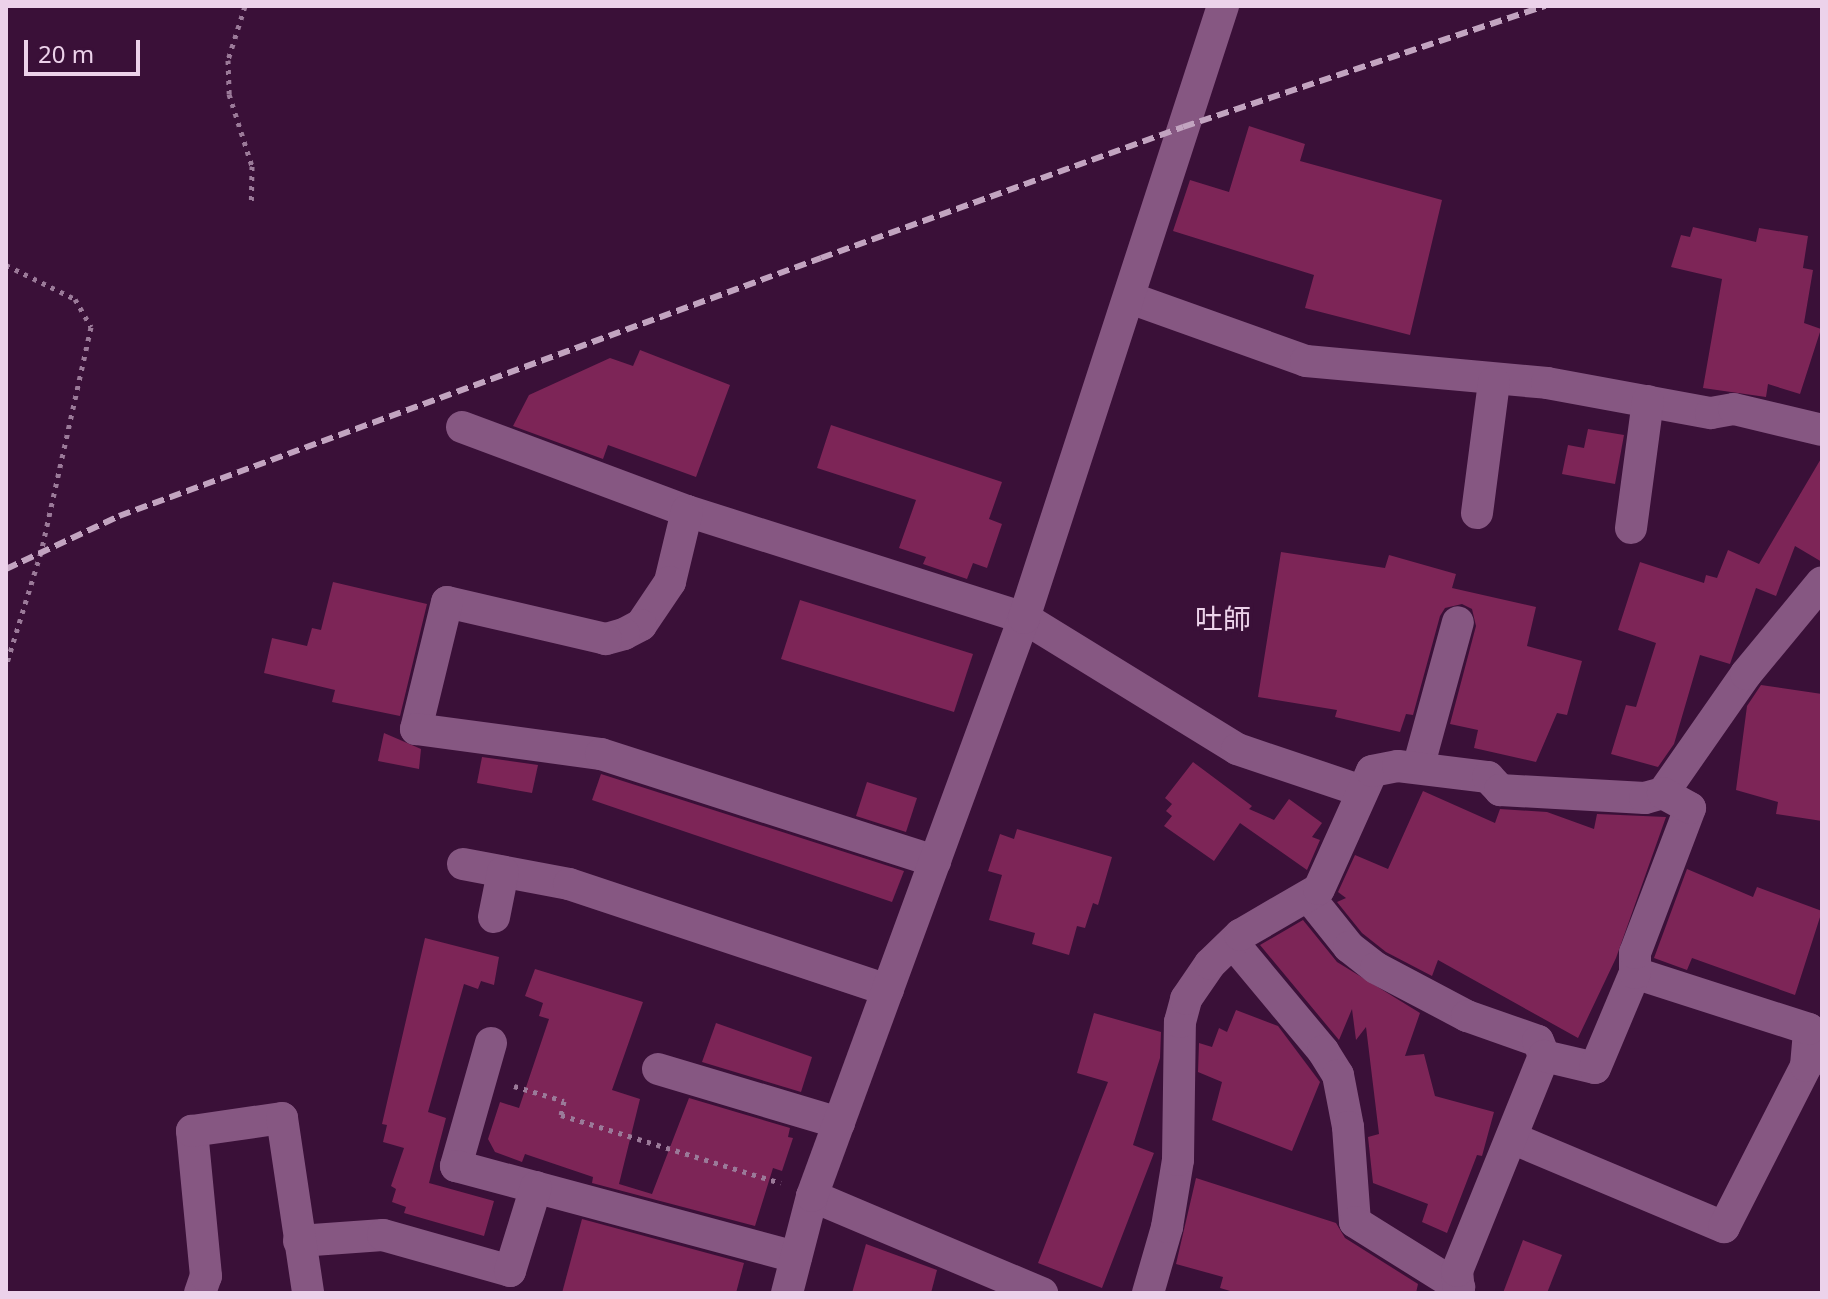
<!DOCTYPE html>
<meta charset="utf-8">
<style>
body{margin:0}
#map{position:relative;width:1828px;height:1299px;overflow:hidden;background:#3a1038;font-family:"Noto Sans","Noto Sans JP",sans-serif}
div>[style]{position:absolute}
.building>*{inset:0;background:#7d2557}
.path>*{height:5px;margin-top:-2.5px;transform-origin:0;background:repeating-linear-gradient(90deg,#9b7a99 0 4px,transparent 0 10px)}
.street>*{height:32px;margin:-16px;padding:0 16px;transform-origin:16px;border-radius:16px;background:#865782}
.rail>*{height:6px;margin-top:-3px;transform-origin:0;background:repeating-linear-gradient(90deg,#c2a4c0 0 12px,transparent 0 18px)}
span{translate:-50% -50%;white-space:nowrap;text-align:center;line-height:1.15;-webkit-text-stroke:8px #3a1038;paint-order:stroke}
.quarter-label{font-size:28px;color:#ecd2ea}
.frame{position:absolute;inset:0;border:8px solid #ecd2ea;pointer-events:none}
.scale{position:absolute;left:24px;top:40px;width:116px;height:36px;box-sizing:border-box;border:4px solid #ecd2ea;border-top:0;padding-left:10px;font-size:24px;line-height:28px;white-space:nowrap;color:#ecd2ea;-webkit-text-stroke:6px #3a1038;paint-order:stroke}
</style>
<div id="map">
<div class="building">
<div style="clip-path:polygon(1249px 126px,1305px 144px,1300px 161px,1442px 200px,1410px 335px,1305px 308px,1314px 275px,1173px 231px,1190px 180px,1229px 192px)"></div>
<div style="clip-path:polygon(1693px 227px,1756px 242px,1759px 228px,1808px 236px,1803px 268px,1813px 270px,1804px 323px,1821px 329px,1800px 394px,1768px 384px,1766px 397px,1703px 388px,1722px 279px,1671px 267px,1681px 235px,1690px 237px)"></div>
<div style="clip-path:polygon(640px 350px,730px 385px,696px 477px,608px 445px,603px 459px,513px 426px,529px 395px,610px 358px,633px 366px)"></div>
<div style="clip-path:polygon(831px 425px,1002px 482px,989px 519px,1002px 524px,987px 568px,973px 563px,967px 579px,923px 564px,926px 557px,899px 548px,916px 500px,817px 468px)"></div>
<div style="clip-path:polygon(1588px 429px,1624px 435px,1615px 484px,1562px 474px,1568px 445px,1584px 448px)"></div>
<div style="clip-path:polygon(1822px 457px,1822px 562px,1795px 546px,1776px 596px,1756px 588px,1730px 664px,1700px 655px,1674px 744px,1658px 767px,1611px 754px,1626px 705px,1636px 707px,1656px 643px,1618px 630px,1640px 562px,1704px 583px,1706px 575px,1717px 578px,1728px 550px,1759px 564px)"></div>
<div style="clip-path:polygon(1281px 552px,1385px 568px,1389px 555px,1456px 574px,1452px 588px,1536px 607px,1527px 646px,1582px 661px,1567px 715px,1557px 713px,1536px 762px,1474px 748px,1478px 730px,1450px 724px,1476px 626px,1472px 609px,1462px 604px,1445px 608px,1440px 616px,1413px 715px,1406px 714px,1400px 732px,1335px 717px,1337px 710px,1258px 697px)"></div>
<div style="clip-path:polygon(333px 582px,427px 604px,400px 716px,332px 702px,335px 690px,264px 673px,272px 638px,307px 646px,312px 628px,321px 630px)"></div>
<div style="clip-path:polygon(800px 600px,973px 654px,954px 712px,781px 659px)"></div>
<div style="clip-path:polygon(1761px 685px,1822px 694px,1822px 821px,1776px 814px,1778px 802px,1736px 790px,1747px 706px)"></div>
<div style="clip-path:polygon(384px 733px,421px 749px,419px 769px,378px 761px)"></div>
<div style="clip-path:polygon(482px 757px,538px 765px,532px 793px,477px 783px)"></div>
<div style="clip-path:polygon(1193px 762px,1252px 806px,1249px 809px,1274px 820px,1289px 799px,1322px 823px,1312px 837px,1320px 840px,1307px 870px,1240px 823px,1214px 861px,1164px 826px,1172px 816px,1166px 811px,1172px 804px,1165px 798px)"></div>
<div style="clip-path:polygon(601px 774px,904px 871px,892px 902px,592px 800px)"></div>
<div style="clip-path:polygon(867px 782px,917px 798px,906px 832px,856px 816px)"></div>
<div style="clip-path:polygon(1423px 791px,1495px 823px,1500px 809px,1547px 812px,1594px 829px,1597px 814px,1666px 817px,1616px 958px,1578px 1038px,1438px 960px,1432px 976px,1386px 952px,1362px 933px,1337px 902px,1346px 898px,1338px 892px,1355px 855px,1388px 869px)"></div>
<div style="clip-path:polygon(1017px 829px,1112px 857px,1098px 905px,1093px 903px,1085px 928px,1077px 926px,1069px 955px,1032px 944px,1035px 933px,989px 920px,1002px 875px,988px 871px,1000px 834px,1014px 839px)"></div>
<div style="clip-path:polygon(1687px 869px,1753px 897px,1757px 887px,1822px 911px,1795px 995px,1692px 958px,1687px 970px,1654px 958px)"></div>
<div style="clip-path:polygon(1303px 920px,1337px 962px,1420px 1013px,1405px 1056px,1424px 1054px,1435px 1096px,1494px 1112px,1482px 1156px,1477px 1155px,1447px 1233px,1422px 1222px,1428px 1204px,1373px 1183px,1368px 1137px,1379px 1134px,1366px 1027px,1356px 1040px,1352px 1009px,1339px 1040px,1260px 945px)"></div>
<div style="clip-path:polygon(425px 938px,499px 957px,494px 985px,481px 981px,478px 989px,464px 984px,428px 1112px,446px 1118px,429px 1183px,494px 1201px,484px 1236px,404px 1213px,406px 1207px,392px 1202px,396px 1189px,391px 1186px,404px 1148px,383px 1142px,387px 1125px,382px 1124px)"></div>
<div style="clip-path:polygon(535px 969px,643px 1002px,612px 1090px,640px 1099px,619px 1184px,652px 1194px,689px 1098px,790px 1128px,788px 1137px,793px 1138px,782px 1171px,773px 1168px,755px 1226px,592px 1183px,593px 1177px,525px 1154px,522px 1162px,495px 1152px,488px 1139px,500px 1102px,519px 1108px,549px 1019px,539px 1016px,543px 1003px,525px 996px)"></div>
<div style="clip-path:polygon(1236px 1010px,1278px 1026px,1320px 1082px,1292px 1151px,1212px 1120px,1222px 1082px,1198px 1072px,1199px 1043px,1212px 1047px,1219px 1028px,1227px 1032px)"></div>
<div style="clip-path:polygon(1094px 1013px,1161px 1032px,1160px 1058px,1133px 1145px,1154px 1153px,1102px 1288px,1038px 1263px,1108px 1082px,1077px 1073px)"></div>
<div style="clip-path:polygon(716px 1023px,812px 1057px,801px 1092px,702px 1062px)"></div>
<div style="clip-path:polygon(1196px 1178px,1336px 1223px,1345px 1238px,1418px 1284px,1416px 1293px,1237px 1293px,1220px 1288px,1223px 1277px,1176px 1264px)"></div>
<div style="clip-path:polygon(582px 1219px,744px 1263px,736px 1293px,562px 1293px)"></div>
<div style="clip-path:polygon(1523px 1240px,1562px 1255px,1547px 1293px,1503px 1293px)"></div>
<div style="clip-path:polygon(866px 1244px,937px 1270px,931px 1293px,852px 1293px)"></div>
</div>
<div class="path">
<div style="left:245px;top:6px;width:57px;rotate:107.5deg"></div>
<div style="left:228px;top:60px;width:34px;rotate:88deg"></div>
<div style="left:229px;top:94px;width:76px;rotate:72.3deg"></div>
<div style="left:252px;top:166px;width:39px;rotate:91deg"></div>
<div style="left:6px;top:265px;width:77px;rotate:26.2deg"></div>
<div style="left:75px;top:299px;width:32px;rotate:60deg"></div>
<div style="left:91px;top:327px;width:230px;rotate:102.5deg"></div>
<div style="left:41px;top:552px;width:119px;rotate:107.1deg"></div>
<div style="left:514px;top:1086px;width:52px;rotate:16.7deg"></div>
<div style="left:564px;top:1101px;width:14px;rotate:102deg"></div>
<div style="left:561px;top:1115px;width:230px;rotate:17.2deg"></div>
</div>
<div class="street">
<div style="left:1130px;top:298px;width:187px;rotate:19.7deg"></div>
<div style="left:1306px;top:361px;width:242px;rotate:5.2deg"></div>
<div style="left:1547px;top:383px;width:167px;rotate:10.4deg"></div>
<div style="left:1711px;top:413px;width:23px;rotate:-10deg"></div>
<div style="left:1734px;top:409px;width:90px;rotate:13.4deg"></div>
<div style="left:462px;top:427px;width:240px;rotate:20.5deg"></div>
<div style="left:687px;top:511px;width:354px;rotate:17.6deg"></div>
<div style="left:1024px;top:618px;width:250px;rotate:31.6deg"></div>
<div style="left:1237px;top:749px;width:132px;rotate:18.6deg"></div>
<div style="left:687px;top:511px;width:73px;rotate:103.5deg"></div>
<div style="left:670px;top:582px;width:52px;rotate:124deg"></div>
<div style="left:641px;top:625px;width:19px;rotate:152deg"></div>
<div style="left:624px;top:634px;width:19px;rotate:164deg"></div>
<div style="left:606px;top:639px;width:163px;rotate:-166.9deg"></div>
<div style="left:447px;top:602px;width:131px;rotate:103.7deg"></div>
<div style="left:416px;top:729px;width:187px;rotate:7.7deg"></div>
<div style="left:601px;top:754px;width:351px;rotate:17.8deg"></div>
<div style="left:1477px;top:513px;width:132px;rotate:-82.6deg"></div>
<div style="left:1631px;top:528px;width:128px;rotate:-82.4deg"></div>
<div style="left:1418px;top:768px;width:151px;rotate:-74.7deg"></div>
<div style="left:463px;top:864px;width:108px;rotate:10.7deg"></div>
<div style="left:569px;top:884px;width:336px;rotate:18.4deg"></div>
<div style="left:1309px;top:897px;width:64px;rotate:51.3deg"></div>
<div style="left:1349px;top:947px;width:34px;rotate:38deg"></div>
<div style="left:1376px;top:968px;width:103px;rotate:27.8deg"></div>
<div style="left:1467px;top:1016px;width:75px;rotate:19.4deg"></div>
<div style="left:1538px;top:1041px;width:16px;rotate:68deg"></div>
<div style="left:494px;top:917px;width:46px;rotate:-78.7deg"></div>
<div style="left:1233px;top:943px;width:141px;rotate:50.2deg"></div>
<div style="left:1323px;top:1051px;width:28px;rotate:58deg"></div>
<div style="left:1338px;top:1075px;width:53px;rotate:79.1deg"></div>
<div style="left:1348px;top:1127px;width:95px;rotate:85.8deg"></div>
<div style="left:1355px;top:1222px;width:123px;rotate:32deg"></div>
<div style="left:491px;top:1043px;width:128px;rotate:105.9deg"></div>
<div style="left:456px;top:1166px;width:352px;rotate:15deg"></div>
<div style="left:658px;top:1069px;width:189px;rotate:16.6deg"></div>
<div style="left:1512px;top:1138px;width:230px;rotate:22.8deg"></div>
<div style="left:1724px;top:1227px;width:181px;rotate:-63deg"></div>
<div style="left:1806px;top:1066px;width:37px;rotate:-85deg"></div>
<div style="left:1809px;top:1029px;width:183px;rotate:-162.2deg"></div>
<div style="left:812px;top:1196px;width:250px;rotate:22.9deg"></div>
<div style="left:299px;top:1241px;width:84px;rotate:-4.1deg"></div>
<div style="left:383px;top:1235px;width:132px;rotate:15.8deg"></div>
<div style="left:510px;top:1271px;width:88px;rotate:-72.8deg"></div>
<div style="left:200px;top:1293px;width:18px;rotate:-71deg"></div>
<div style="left:206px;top:1276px;width:146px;rotate:-95.5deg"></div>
<div style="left:192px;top:1131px;width:91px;rotate:-8.2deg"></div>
<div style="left:282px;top:1118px;width:177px;rotate:81.5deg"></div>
<div style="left:787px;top:1293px;width:100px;rotate:-75.5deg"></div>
<div style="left:812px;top:1196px;width:616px;rotate:-69.86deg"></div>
<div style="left:1024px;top:618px;width:644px;rotate:-71.99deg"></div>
<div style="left:1148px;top:1293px;width:69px;rotate:-73.9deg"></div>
<div style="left:1167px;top:1227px;width:68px;rotate:-80.7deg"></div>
<div style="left:1178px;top:1160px;width:138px;rotate:-89.2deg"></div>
<div style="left:1180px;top:1022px;width:24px;rotate:-75deg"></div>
<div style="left:1186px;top:999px;width:42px;rotate:-55.6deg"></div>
<div style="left:1210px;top:964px;width:42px;rotate:-44deg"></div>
<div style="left:1240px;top:935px;width:91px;rotate:-30.2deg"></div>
<div style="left:1319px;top:889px;width:129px;rotate:-65.8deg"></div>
<div style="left:1372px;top:771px;width:26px;rotate:-11deg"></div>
<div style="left:1398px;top:766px;width:91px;rotate:7deg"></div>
<div style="left:1488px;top:777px;width:18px;rotate:47deg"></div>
<div style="left:1500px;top:790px;width:145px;rotate:3.2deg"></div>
<div style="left:1645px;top:798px;width:19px;rotate:-16deg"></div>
<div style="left:1663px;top:793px;width:145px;rotate:-55.1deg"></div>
<div style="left:1746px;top:674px;width:119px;rotate:-50.4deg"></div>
<div style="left:1459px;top:1293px;width:22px;rotate:-95deg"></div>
<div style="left:1457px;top:1271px;width:232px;rotate:-68deg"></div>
<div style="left:1544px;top:1056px;width:52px;rotate:13.2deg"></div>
<div style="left:1595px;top:1068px;width:103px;rotate:-67.2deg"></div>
<div style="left:1635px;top:973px;width:20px;rotate:-90deg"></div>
<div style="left:1635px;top:953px;width:155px;rotate:-69.2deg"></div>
<div style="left:1690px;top:808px;width:31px;rotate:-151deg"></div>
</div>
<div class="rail">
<div style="left:6px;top:569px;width:125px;rotate:-25.1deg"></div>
<div style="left:119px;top:516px;width:748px;rotate:-20.18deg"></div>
<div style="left:821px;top:258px;width:385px;rotate:-19.9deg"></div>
<div style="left:1183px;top:127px;width:382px;rotate:-18.5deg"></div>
</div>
<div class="quarter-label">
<span style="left:1223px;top:618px">吐師</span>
</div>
<div class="frame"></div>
<div class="scale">20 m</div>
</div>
